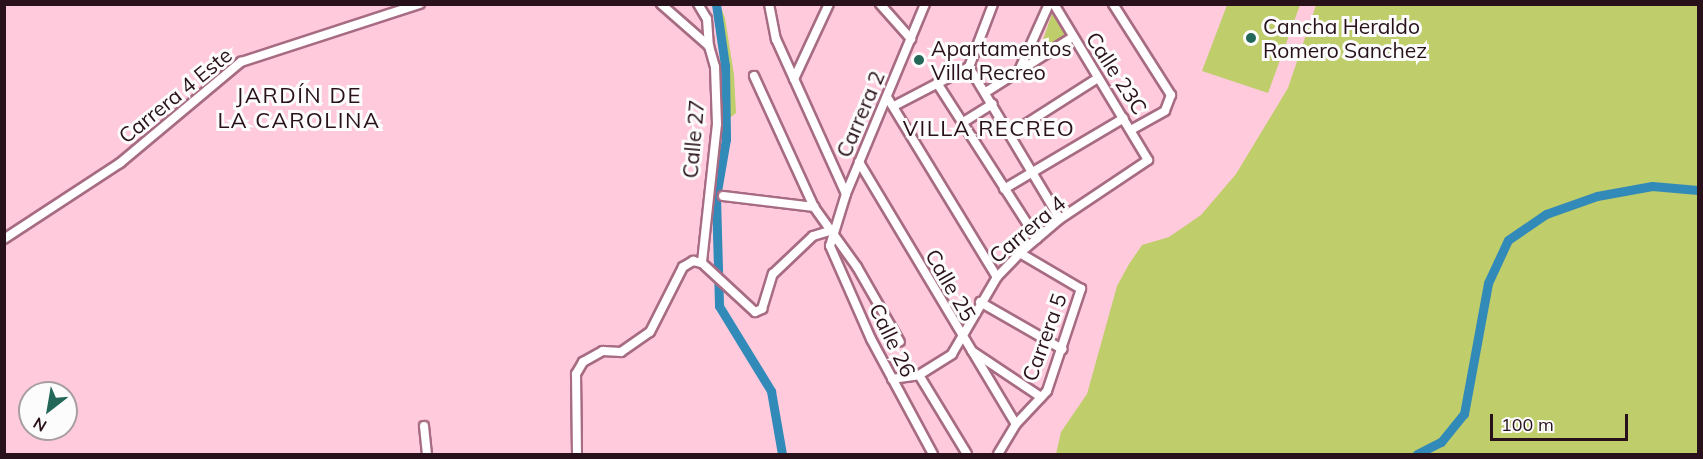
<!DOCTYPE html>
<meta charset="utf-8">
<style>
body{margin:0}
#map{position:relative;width:1703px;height:459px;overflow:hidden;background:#ffcadc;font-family:Mulish,sans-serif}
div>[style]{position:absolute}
.green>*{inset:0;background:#c0cd6b}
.canal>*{height:9px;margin:-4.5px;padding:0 4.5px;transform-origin:4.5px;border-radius:4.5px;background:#328ab9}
.roads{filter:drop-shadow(2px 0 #a76c83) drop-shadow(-2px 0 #a76c83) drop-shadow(0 2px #a76c83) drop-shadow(0 -2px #a76c83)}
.street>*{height:8px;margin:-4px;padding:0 4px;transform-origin:4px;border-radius:4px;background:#fff}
.dots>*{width:16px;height:16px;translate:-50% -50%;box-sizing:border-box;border:3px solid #fcfcfc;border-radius:50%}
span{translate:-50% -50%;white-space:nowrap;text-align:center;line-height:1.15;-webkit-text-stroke:6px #fcfcfc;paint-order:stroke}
.poi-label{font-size:21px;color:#28111a}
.left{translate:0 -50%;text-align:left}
.street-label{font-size:21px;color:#28111a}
.neighbourhood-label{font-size:22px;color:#28111a;letter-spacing:1.5px}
.frame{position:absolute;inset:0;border:6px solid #28111a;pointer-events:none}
.north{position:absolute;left:18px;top:381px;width:60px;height:60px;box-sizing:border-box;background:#fcfcfc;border:2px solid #a79ea2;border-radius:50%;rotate:211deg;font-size:16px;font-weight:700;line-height:24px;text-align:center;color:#28111a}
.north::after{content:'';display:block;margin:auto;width:21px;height:27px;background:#236758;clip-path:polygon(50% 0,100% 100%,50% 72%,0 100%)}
.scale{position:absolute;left:1490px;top:414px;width:138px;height:27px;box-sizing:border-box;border:3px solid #28111a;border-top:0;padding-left:8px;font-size:18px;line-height:21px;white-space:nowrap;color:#28111a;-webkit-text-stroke:4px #fcfcfc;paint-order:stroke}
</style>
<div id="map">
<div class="green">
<div style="clip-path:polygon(712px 5px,720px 5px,725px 18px,734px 75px,736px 113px,727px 120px,719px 23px)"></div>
<div style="clip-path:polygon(1227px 5px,1300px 5px,1268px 93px,1202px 71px)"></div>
<div style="clip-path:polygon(1316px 5px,1698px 5px,1698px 454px,1056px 454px,1061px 432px,1087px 394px,1117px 286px,1129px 264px,1142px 245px,1169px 237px,1201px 215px,1236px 174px,1288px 88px)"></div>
<div style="clip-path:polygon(1053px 11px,1067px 36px,1039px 51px)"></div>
</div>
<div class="canal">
<div style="left:716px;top:4px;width:63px;rotate:81.7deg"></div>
<div style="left:725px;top:66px;width:73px;rotate:89.2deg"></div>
<div style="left:726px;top:139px;width:59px;rotate:99.8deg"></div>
<div style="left:716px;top:197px;width:109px;rotate:88.4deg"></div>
<div style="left:719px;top:306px;width:100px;rotate:58.5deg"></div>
<div style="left:771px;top:391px;width:64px;rotate:80.1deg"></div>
<div style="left:1417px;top:454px;width:27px;rotate:-27deg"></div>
<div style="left:1441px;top:442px;width:36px;rotate:-51deg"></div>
<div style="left:1464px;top:414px;width:133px;rotate:-79.6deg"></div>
<div style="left:1488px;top:283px;width:47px;rotate:-65.1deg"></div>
<div style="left:1508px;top:240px;width:46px;rotate:-34.4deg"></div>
<div style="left:1546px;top:214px;width:54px;rotate:-19.4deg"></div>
<div style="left:1597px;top:196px;width:56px;rotate:-10.3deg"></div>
<div style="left:1652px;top:186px;width:46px;rotate:5deg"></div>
</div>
<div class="roads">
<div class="street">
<div style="left:661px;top:4px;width:64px;rotate:41.2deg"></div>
<div style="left:709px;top:46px;width:22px;rotate:74deg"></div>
<div style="left:715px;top:67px;width:57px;rotate:88deg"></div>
<div style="left:717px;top:124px;width:140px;rotate:96.2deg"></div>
<div style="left:698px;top:4px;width:17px;rotate:59deg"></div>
<div style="left:707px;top:19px;width:27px;rotate:86deg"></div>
<div style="left:769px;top:4px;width:36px;rotate:79deg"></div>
<div style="left:776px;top:39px;width:170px;rotate:65.7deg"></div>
<div style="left:880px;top:4px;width:47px;rotate:48.5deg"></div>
<div style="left:925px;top:4px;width:206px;rotate:112.6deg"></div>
<div style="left:846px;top:194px;width:54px;rotate:107.1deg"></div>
<div style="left:830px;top:246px;width:102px;rotate:66.2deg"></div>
<div style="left:871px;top:339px;width:131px;rotate:61.7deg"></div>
<div style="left:1113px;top:4px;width:108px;rotate:57.5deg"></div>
<div style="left:1171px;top:95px;width:17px;rotate:111deg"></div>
<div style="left:1165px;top:111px;width:38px;rotate:151deg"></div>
<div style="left:969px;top:67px;width:177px;rotate:59.1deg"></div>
<div style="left:1018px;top:73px;width:76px;rotate:-65.8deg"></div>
<div style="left:754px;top:76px;width:144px;rotate:65.4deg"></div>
<div style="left:814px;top:207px;width:74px;rotate:54.4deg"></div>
<div style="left:857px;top:267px;width:86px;rotate:60.2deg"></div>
<div style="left:794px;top:79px;width:83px;rotate:-65deg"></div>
<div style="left:937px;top:83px;width:185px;rotate:57.3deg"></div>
<div style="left:986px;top:92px;width:103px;rotate:-32.3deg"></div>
<div style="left:887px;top:97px;width:211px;rotate:58.6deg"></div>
<div style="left:896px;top:105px;width:82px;rotate:-27.5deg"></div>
<div style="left:969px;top:67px;width:67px;rotate:-69.1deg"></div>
<div style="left:962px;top:123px;width:36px;rotate:-32deg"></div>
<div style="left:1010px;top:134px;width:104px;rotate:-32.5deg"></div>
<div style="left:859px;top:162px;width:305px;rotate:59.1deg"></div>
<div style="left:1004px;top:189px;width:139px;rotate:-30.6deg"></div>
<div style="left:723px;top:196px;width:92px;rotate:6.9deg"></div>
<div style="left:4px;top:239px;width:139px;rotate:-33.2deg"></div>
<div style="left:120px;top:163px;width:158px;rotate:-39.9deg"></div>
<div style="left:241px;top:62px;width:188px;rotate:-18deg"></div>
<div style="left:980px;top:302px;width:95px;rotate:29.8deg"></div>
<div style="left:972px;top:351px;width:83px;rotate:33.7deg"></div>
<div style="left:919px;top:375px;width:92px;rotate:58.7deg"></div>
<div style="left:892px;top:379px;width:27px;rotate:-8deg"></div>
<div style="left:919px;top:375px;width:39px;rotate:-32deg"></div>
<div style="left:952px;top:354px;width:89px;rotate:-59.7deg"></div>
<div style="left:997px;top:277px;width:33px;rotate:-46deg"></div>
<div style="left:1020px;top:253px;width:52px;rotate:-40.4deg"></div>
<div style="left:1060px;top:219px;width:106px;rotate:-33.8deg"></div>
<div style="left:1148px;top:160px;width:182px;rotate:-121.1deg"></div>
<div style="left:424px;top:426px;width:28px;rotate:84deg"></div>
<div style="left:577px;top:454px;width:80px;rotate:-90.7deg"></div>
<div style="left:576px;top:374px;width:14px;rotate:-60deg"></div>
<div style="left:583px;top:362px;width:23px;rotate:-29deg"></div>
<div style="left:603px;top:351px;width:18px;rotate:3deg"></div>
<div style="left:621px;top:352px;width:35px;rotate:-35deg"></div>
<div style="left:650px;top:332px;width:73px;rotate:-63.1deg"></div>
<div style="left:683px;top:267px;width:12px;rotate:-31deg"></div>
<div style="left:693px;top:261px;width:9px;rotate:13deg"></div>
<div style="left:702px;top:263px;width:72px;rotate:42.8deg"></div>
<div style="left:755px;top:312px;width:8px;rotate:-23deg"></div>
<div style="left:762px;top:309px;width:37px;rotate:-73deg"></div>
<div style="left:773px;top:274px;width:55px;rotate:-43.5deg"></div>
<div style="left:813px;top:236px;width:21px;rotate:-17deg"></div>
<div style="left:998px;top:454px;width:35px;rotate:-59deg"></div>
<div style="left:1016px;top:424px;width:45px;rotate:-46.8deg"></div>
<div style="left:1047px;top:391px;width:108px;rotate:-71.6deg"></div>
<div style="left:1081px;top:289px;width:71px;rotate:-149.5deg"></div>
</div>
</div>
<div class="dots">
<div style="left:1251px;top:38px;background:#236758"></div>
<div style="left:919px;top:60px;background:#236758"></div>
</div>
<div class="poi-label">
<span class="left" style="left:1263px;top:38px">Cancha Heraldo<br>Romero Sanchez</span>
<span class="left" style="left:931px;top:60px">Apartamentos<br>Villa Recreo</span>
</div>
<div class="street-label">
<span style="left:1117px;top:73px;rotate:57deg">Calle 23C</span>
<span style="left:175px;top:95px;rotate:-39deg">Carrera 4 Este</span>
<span style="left:860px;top:114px;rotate:-67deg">Carrera 2</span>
<span style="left:693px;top:139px;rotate:-85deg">Calle 27</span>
<span style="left:1027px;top:229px;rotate:-40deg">Carrera 4</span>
<span style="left:951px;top:285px;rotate:60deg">Calle 25</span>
<span style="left:1044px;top:337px;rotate:-70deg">Carrera 5</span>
<span style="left:893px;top:340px;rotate:64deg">Calle 26</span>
</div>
<div class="neighbourhood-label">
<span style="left:299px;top:108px">JARDÍN DE<br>LA CAROLINA</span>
<span style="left:989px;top:129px">VILLA RECREO</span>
</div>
<div class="frame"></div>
<div class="north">N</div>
<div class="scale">100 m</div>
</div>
